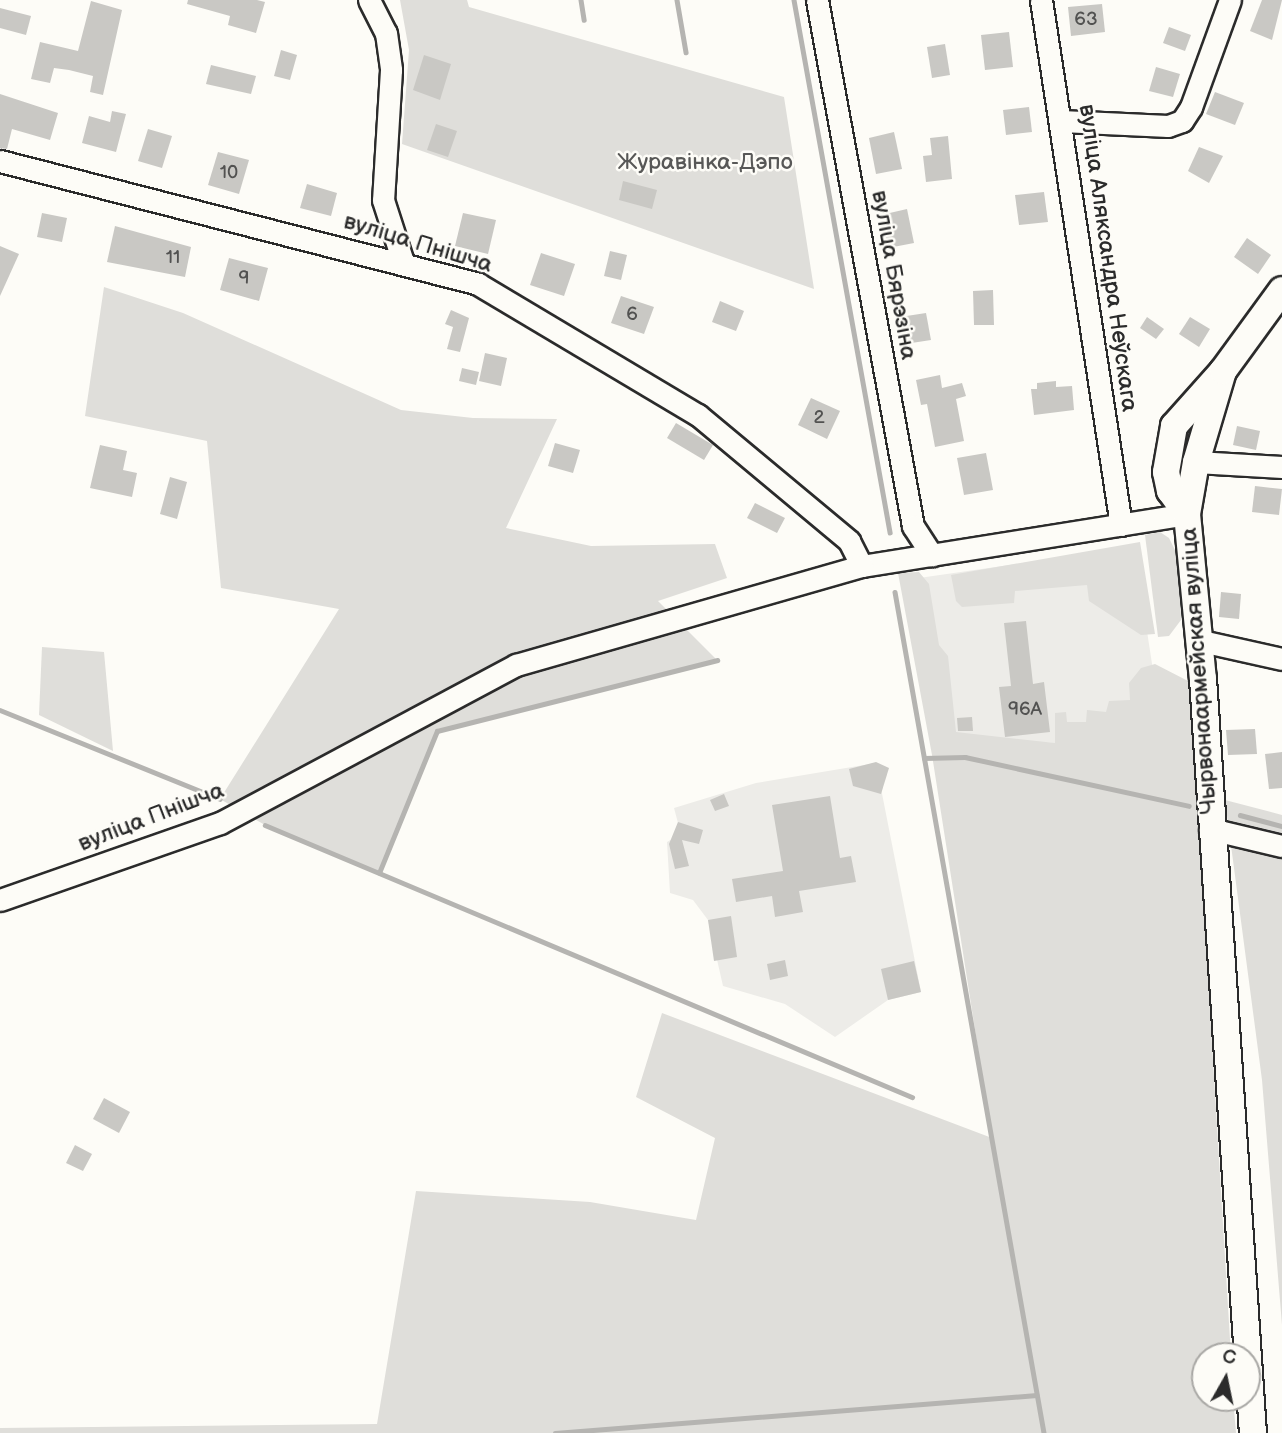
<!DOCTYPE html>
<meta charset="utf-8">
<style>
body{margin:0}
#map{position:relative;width:1282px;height:1433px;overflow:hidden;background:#fdfcf7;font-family:"Balsamiq Sans",sans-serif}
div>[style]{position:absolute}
.built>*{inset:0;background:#edece8}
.green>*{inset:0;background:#dfdeda}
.stream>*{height:4.5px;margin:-2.25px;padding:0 2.25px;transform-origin:2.25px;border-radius:2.25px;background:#b5b4b1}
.building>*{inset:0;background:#c9c8c4}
.roads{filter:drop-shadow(2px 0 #2b2b2b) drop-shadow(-2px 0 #2b2b2b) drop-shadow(0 2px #2b2b2b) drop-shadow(0 -2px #2b2b2b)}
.minor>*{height:21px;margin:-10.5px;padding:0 10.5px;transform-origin:10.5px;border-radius:10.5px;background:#fdfcf7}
.major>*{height:26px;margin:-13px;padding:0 13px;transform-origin:13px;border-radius:13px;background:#fdfcf7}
span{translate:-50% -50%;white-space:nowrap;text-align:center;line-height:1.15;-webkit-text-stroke:5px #fdfcf7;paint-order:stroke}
.number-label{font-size:19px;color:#525251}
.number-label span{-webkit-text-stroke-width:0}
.park-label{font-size:23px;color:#585857}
.street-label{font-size:23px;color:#2b2b2b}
.north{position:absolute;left:1191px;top:1342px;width:70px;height:70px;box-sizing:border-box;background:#fdfcf7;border:2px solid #a9a8a5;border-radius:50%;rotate:9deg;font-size:19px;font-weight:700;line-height:28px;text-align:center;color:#2b2b2b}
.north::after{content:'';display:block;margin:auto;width:24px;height:32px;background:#2b2b2b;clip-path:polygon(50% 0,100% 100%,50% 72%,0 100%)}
</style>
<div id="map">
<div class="built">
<div style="clip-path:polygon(1134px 547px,1165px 748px,945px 738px,919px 578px)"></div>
<div style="clip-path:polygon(876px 763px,921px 992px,888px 1000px,835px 1037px,785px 1004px,723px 986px,708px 920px,693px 900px,670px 893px,667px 842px,674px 838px,678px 823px,674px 808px,756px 783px)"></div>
</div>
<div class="green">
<div style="clip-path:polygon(400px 0,467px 0,469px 7px,784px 97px,814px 289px,402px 144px,409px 50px)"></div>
<div style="clip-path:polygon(104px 287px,183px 313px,401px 410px,473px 418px,557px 419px,506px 528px,591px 546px,715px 544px,727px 578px,658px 601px,717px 660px,437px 731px,379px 873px,265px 825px,220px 799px,339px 609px,221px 588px,207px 441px,85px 416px)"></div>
<div style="clip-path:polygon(1160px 532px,1169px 538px,1179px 558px,1181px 620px,1169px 636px,1158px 637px,1145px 535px)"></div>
<div style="clip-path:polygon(1140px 542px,1155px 634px,1141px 635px,1089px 601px,1087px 585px,1015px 591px,1014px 603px,962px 607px,956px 601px,951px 575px)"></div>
<div style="clip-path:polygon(919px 572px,929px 584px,939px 645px,948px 656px,956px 732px,1055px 743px,1055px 713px,1066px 712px,1067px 722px,1086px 722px,1087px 710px,1106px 712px,1109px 701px,1130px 700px,1129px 683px,1141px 668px,1155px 664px,1190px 682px,1231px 1356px,1205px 1356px,1205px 1398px,1233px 1398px,1236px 1433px,0 1433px,0 1428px,377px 1424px,416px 1191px,590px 1202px,696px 1220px,715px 1138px,636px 1097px,662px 1013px,992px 1138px,932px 755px,898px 573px)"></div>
<div style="clip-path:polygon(42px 647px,104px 652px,113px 751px,39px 715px)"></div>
<div style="clip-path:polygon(1225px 800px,1282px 815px,1282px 1325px,1262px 1080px)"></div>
</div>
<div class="stream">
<div style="left:581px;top:0;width:20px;rotate:81deg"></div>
<div style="left:677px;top:0;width:53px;rotate:80.2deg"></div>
<div style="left:794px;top:0;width:541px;rotate:79.77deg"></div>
<div style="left:895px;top:592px;width:854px;rotate:79.95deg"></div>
<div style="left:0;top:710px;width:237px;rotate:22deg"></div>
<div style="left:924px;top:758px;width:41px;rotate:-1.4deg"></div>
<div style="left:965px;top:757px;width:229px;rotate:12.3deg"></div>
<div style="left:1240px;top:815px;width:43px;rotate:14.7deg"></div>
<div style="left:265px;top:825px;width:702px;rotate:22.8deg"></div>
<div style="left:379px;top:873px;width:153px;rotate:-67.8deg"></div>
<div style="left:437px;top:731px;width:289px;rotate:-14.2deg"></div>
<div style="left:555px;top:1433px;width:483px;rotate:-4.5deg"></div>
</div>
<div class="building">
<div style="clip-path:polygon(188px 0,257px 0,265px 2px,256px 33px,228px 25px,230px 16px,187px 4px)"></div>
<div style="clip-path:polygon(1262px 0,1282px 0,1272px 40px,1250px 31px)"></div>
<div style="clip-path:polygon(91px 1px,122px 10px,103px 95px,90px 92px,93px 76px,69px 70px,54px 68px,50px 83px,31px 79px,40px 42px,78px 51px)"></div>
<div style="clip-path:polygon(1102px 4px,1105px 32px,1071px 36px,1068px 7px)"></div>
<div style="clip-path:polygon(0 8px,31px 16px,26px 35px,0 28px)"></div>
<div style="clip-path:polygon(1169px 27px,1191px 35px,1185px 51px,1163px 43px)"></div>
<div style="clip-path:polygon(1009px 32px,1013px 67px,985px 70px,981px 35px)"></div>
<div style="clip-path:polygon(945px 44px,950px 75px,932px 78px,927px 47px)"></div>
<div style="clip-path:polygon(281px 50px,297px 55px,290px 80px,274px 76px)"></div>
<div style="clip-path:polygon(424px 55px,451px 64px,440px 100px,413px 90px)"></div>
<div style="clip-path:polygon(211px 65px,256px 76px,251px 94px,206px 84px)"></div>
<div style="clip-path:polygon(1156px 67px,1180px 74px,1173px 97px,1149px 91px)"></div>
<div style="clip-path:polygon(1215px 92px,1244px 103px,1235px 125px,1206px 114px)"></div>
<div style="clip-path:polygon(0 94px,58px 113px,50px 140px,12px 129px,7px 149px,0 148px)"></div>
<div style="clip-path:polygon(1029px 107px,1032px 132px,1006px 135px,1003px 110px)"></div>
<div style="clip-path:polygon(112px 111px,126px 114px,116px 152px,82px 143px,89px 116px,110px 122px)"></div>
<div style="clip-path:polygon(436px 124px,457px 131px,448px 157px,427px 150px)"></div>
<div style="clip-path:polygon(148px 129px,172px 136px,162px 168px,138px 161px)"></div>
<div style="clip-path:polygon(894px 132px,902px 169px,876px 174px,869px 138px)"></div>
<div style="clip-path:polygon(948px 136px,952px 179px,926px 182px,923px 156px,932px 155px,930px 138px)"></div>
<div style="clip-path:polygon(1199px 147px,1223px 156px,1209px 183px,1188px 171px)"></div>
<div style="clip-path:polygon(218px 152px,249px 160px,239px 194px,208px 185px)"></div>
<div style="clip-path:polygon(623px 181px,657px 190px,652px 209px,619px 200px)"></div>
<div style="clip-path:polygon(307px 184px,337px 193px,331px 216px,300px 208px)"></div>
<div style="clip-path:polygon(1044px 192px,1048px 222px,1019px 225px,1015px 195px)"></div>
<div style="clip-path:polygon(907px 209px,914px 243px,888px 248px,881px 215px)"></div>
<div style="clip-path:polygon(42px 213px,67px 218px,62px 242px,37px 237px)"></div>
<div style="clip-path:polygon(463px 213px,496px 220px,488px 254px,455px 246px)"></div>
<div style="clip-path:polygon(115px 226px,191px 247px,185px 277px,107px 262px)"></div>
<div style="clip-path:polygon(1247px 238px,1271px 255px,1258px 274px,1234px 257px)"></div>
<div style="clip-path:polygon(0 246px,19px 254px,0 296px)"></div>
<div style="clip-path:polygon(610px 251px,627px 255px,621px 280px,604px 276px)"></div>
<div style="clip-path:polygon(541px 253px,575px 264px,564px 296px,530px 285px)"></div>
<div style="clip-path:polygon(229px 258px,268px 268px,259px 301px,220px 290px)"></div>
<div style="clip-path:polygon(993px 290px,994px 325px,974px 325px,973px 291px)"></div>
<div style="clip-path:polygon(621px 296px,654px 307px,644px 334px,611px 323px)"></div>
<div style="clip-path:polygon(720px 301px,744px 311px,736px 331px,712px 322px)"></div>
<div style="clip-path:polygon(451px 310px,469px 318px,460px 352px,447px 349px,453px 327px,445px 324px)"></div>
<div style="clip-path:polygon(926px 313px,931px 340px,905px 344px,900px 317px)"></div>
<div style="clip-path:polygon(1147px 317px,1164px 329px,1156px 339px,1140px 328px)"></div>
<div style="clip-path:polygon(1190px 317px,1210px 329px,1199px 347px,1179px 334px)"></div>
<div style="clip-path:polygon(485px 353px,507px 358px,501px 386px,479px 381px)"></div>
<div style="clip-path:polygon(462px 368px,479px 372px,476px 385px,459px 381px)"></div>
<div style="clip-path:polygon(940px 375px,942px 388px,962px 383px,966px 396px,956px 399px,964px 441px,935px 447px,927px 404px,921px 405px,916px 380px)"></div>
<div style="clip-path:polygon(1056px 381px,1056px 387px,1072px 386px,1074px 410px,1034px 415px,1031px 389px,1037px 389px,1037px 383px)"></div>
<div style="clip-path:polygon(811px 398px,840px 411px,827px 439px,798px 425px)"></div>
<div style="clip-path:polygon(676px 423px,713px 445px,704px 460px,667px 438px)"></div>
<div style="clip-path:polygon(1237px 426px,1260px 431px,1256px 450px,1233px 445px)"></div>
<div style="clip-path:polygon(555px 443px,580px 450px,573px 473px,548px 466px)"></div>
<div style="clip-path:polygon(100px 445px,127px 451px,123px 470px,137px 473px,132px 497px,90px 488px)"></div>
<div style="clip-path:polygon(986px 453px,993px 490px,964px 495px,957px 458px)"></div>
<div style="clip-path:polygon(170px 477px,187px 482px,177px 519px,160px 514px)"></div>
<div style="clip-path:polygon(1255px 486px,1282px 489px,1279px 515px,1252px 512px)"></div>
<div style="clip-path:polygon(755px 503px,785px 518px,777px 533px,747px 518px)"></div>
<div style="clip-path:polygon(1221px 592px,1241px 594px,1239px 619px,1219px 617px)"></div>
<div style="clip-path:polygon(1026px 621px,1033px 684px,1044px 682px,1050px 732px,1005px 737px,999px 687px,1011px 686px,1004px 623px)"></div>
<div style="clip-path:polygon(972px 717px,973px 731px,958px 731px,957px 718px)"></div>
<div style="clip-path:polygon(1255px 729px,1257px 754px,1228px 755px,1226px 730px)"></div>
<div style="clip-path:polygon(1282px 752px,1282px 788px,1269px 789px,1265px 754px)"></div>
<div style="clip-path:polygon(876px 762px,889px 768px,881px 794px,853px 786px,849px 769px)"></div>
<div style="clip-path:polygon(724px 794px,729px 806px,715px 811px,710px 800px)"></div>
<div style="clip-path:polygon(830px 796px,840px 858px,851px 856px,856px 882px,799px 891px,803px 912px,775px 917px,772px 896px,736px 902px,732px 879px,783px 871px,772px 805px)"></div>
<div style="clip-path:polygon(678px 822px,703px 830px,699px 844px,682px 840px,689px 866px,675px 869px,669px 844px)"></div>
<div style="clip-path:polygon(731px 916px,737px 957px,714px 961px,708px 920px)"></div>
<div style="clip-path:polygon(785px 960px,788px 976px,770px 980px,767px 964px)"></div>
<div style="clip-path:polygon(914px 961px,921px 992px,888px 1000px,881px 969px)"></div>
<div style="clip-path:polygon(104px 1098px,130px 1112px,119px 1133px,93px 1119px)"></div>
<div style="clip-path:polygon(75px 1145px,92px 1154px,83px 1171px,66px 1163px)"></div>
</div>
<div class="roads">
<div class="minor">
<div style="left:369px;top:0;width:37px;rotate:63deg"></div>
<div style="left:386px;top:33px;width:37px;rotate:82deg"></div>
<div style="left:391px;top:70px;width:130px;rotate:93.5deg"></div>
<div style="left:383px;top:200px;width:65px;rotate:72.1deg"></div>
<div style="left:817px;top:0;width:535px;rotate:79.66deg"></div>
<div style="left:913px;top:526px;width:35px;rotate:57deg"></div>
<div style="left:1041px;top:0;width:531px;rotate:81.34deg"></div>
<div style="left:1061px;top:121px;width:107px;rotate:2.7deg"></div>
<div style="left:1168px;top:126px;width:15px;rotate:-20deg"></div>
<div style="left:1182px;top:121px;width:17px;rotate:-57deg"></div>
<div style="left:1191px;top:107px;width:114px;rotate:-70deg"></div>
<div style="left:0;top:161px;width:494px;rotate:14.4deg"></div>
<div style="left:478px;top:284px;width:256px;rotate:30.8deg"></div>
<div style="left:698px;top:415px;width:197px;rotate:39.8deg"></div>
<div style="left:849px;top:541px;width:28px;rotate:63deg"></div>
<div style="left:862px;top:566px;width:329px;rotate:-9.1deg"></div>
<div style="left:1196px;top:462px;width:86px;rotate:3.3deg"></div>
<div style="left:1197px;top:640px;width:87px;rotate:12.6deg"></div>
<div style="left:1210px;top:829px;width:74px;rotate:13.3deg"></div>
<div style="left:0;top:900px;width:233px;rotate:-19.3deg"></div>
<div style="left:220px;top:823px;width:336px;rotate:-28.1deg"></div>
<div style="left:516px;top:665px;width:360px;rotate:-16deg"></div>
</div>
<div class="major">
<div style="left:1223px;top:371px;width:95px;rotate:106.5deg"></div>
<div style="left:1196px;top:462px;width:53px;rotate:99.8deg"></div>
<div style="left:1187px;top:514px;width:166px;rotate:84.5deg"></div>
<div style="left:1203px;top:679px;width:756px;rotate:86.21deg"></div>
<div style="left:1187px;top:514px;width:29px;rotate:-126deg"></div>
<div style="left:1170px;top:491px;width:19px;rotate:-102deg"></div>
<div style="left:1166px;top:472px;width:47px;rotate:-80.1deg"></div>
<div style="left:1174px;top:426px;width:74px;rotate:-48.3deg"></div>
<div style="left:1223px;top:371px;width:100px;rotate:-53.9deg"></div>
</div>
</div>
<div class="number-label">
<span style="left:1086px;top:20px">63</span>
<span style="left:229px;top:173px">10</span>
<span style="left:173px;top:258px">11</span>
<span style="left:244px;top:279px">9</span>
<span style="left:632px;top:315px">6</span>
<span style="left:819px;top:418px">2</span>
<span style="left:1025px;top:710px">96А</span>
</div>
<div class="park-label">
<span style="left:705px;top:162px">Журавінка-Дэпо</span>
</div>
<div class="street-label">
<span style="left:418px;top:243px;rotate:17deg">вуліца Пнішча</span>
<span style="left:1108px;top:258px;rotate:82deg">вуліца Аляксандра Неўскага</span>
<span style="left:894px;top:275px;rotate:80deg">вуліца Бярэзіна</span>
<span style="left:1199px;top:671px;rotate:-94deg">Чырвонаармейская вуліца</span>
<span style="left:151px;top:817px;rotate:-21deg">вуліца Пнішча</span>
</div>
<div class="north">С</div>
</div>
